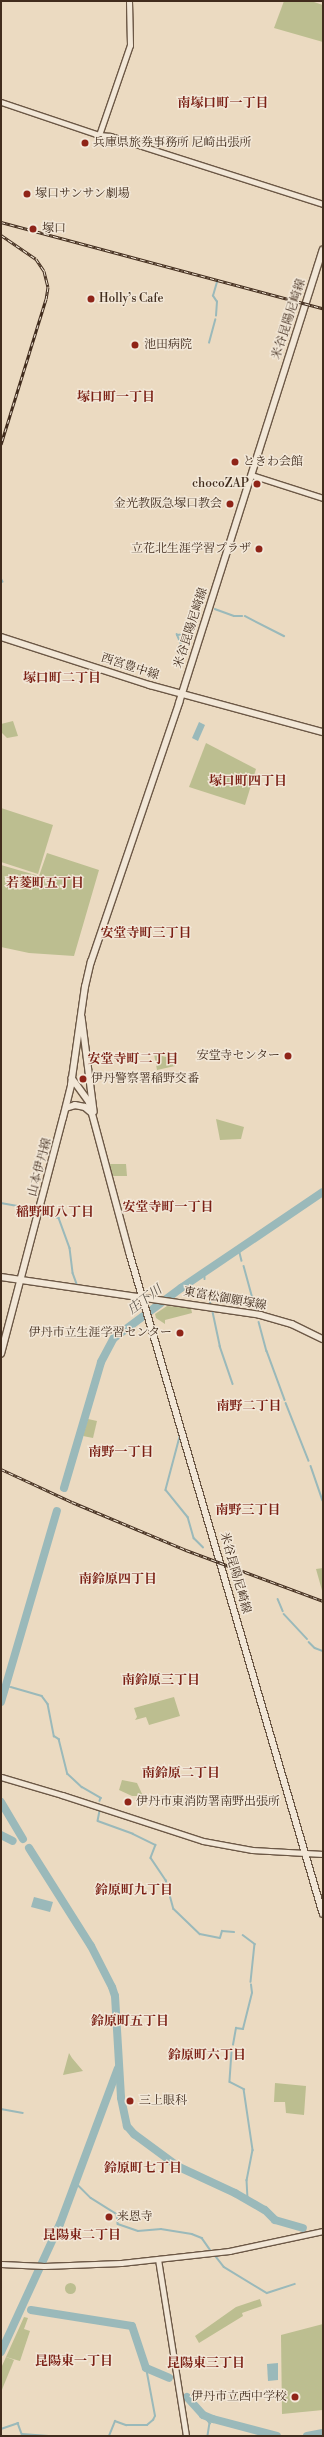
<!DOCTYPE html>
<meta charset="utf-8">
<style>
body{margin:0}
#map{position:relative;width:324px;height:2437px;overflow:hidden;background:#ebdac1;font-family:"Libre Bodoni","Noto Serif JP",serif}
div>[style]{position:absolute}
.green>*{inset:0;background:#bcbe90}
.round{border-radius:50%}
.water>*{inset:0;background:#9ab9ba}
.stream>*{height:1.5px;margin:-0.75px;padding:0 0.75px;transform-origin:0.75px;border-radius:0.75px;background:#9ab9ba}
.river>*{height:8px;margin:-4px;padding:0 4px;transform-origin:4px;border-radius:4px;background:#9ab9ba}
.roads{filter:drop-shadow(1px 0 #6c5846) drop-shadow(-1px 0 #6c5846) drop-shadow(0 1px #6c5846) drop-shadow(0 -1px #6c5846)}
.tertiary>*{height:5px;margin:-2.5px;padding:0 2.5px;transform-origin:2.5px;border-radius:2.5px;background:#f2e7d7}
.secondary>*{height:5.5px;margin:-2.75px;padding:0 2.75px;transform-origin:2.75px;border-radius:2.75px;background:#f2e7d7}
.rail>*{height:3px;margin-top:-1.5px;transform-origin:0;background:repeating-linear-gradient(90deg,#f2e7d7 0 4.5px,#412c1d 0 9px);box-sizing:border-box;border-block:1px solid #412c1d}
.dots>*{width:11px;height:11px;translate:-50% -50%;box-sizing:border-box;border:2px solid #f2e7d7;border-radius:50%}
span{translate:-50% -50%;white-space:nowrap;text-align:center;line-height:1.15;-webkit-text-stroke:3px #f2e7d7;paint-order:stroke}
.poi-label{font-size:12px;color:#412c1d}
.left{translate:0 -50%;text-align:left}
.right{translate:-100% -50%;text-align:right}
.street-label{font-size:12px;color:#412c1d}
.neighbourhood-label{font-size:13px;color:#7a1f14;font-weight:700}
.water-label{font-size:13px;color:#574f44;font-style:italic}
.frame{position:absolute;inset:0;border:2px solid #412c1d;pointer-events:none}
</style>
<div id="map">
<div class="green">
<div style="clip-path:polygon(284px 1px,311px 1px,323px 5px,323px 42px,274px 28px)"></div>
<div style="clip-path:polygon(13px 721px,18px 736px,7px 738px,1px 732px,1px 724px)"></div>
<div style="clip-path:polygon(206px 743px,256px 769px,245px 805px,189px 787px)"></div>
<div style="clip-path:polygon(1px 808px,53px 825px,38px 874px,1px 862px)"></div>
<div style="clip-path:polygon(47px 853px,99px 870px,74px 956px,29px 953px,1px 947px,1px 865px,39px 876px)"></div>
<div style="clip-path:polygon(154px 1054px,174px 1059px,175px 1066px,157px 1070px)"></div>
<div style="clip-path:polygon(216px 1119px,244px 1127px,241px 1139px,220px 1140px)"></div>
<div style="clip-path:polygon(108px 1164px,126px 1164px,127px 1176px,112px 1176px)"></div>
<div style="clip-path:polygon(167px 1306px,191px 1308px,192px 1313px,165px 1320px,165px 1324px,156px 1318px,155px 1314px)"></div>
<div style="clip-path:polygon(88px 1419px,97px 1421px,93px 1438px,83px 1436px)"></div>
<div style="clip-path:polygon(323px 1568px,323px 1594px,316px 1569px)"></div>
<div style="clip-path:polygon(174px 1697px,180px 1716px,149px 1725px,146px 1717px,135px 1720px,137px 1717px,134px 1708px)"></div>
<div style="clip-path:polygon(122px 1780px,137px 1783px,143px 1796px,132px 1796px,119px 1790px)"></div>
<div style="clip-path:polygon(69px 2053px,72px 2058px,83px 2071px,63px 2075px)"></div>
<div style="clip-path:polygon(275px 2083px,306px 2086px,304px 2115px,286px 2113px,285px 2102px,274px 2102px)"></div>
<div class="round" style="left:64.5px;top:2282.5px;width:11px;height:11px"></div>
<div style="clip-path:polygon(260px 2299px,262px 2306px,242px 2313px,243px 2316px,199px 2343px,195px 2336px,236px 2307px)"></div>
<div style="clip-path:polygon(24px 2317px,28px 2318px,24px 2329px,30px 2331px,20px 2361px,6px 2357px)"></div>
<div style="clip-path:polygon(323px 2324px,323px 2410px,282px 2414px,281px 2335px)"></div>
<div style="clip-path:polygon(6px 2357px,14px 2360px,1px 2392px,1px 2368px)"></div>
</div>
<div class="water">
<div style="clip-path:polygon(199px 722px,205px 725px,198px 741px,192px 738px)"></div>
<div style="clip-path:polygon(34px 1897px,53px 1902px,50px 1912px,31px 1907px)"></div>
<div style="clip-path:polygon(278px 2363px,278px 2380px,268px 2381px,267px 2364px)"></div>
</div>
<div class="stream">
<div style="left:216px;top:316px;width:14px;rotate:-86deg"></div>
<div style="left:217px;top:302px;width:7px;rotate:-124deg"></div>
<div style="left:213px;top:296px;width:15px;rotate:-74deg"></div>
<div style="left:209px;top:343px;width:24px;rotate:-75deg"></div>
<div style="left:1px;top:578px;width:4px;rotate:63deg"></div>
<div style="left:215px;top:609px;width:20px;rotate:20deg"></div>
<div style="left:234px;top:616px;width:8px"></div>
<div style="left:245px;top:616px;width:44px;rotate:27.1deg"></div>
<div style="left:185px;top:654px;width:21px;rotate:-113deg"></div>
<div style="left:177px;top:635px;width:8px;rotate:-7deg"></div>
<div style="left:185px;top:634px;width:20px;rotate:-60deg"></div>
<div style="left:195px;top:617px;width:14px;rotate:-82deg"></div>
<div style="left:1px;top:1203px;width:35px;rotate:10deg"></div>
<div style="left:46px;top:1215px;width:13px;rotate:13deg"></div>
<div style="left:59px;top:1218px;width:32px;rotate:70deg"></div>
<div style="left:70px;top:1248px;width:25px;rotate:83deg"></div>
<div style="left:73px;top:1273px;width:12px;rotate:70deg"></div>
<div style="left:239px;top:1249px;width:12px;rotate:76deg"></div>
<div style="left:244px;top:1266px;width:46px;rotate:74.7deg"></div>
<div style="left:204px;top:1273px;width:3px;rotate:90deg"></div>
<div style="left:205px;top:1277px;width:2px;rotate:90deg"></div>
<div style="left:209px;top:1293px;width:12px;rotate:81deg"></div>
<div style="left:213px;top:1312px;width:35px;rotate:78deg"></div>
<div style="left:220px;top:1346px;width:40px;rotate:71.1deg"></div>
<div style="left:259px;top:1322px;width:30px;rotate:75deg"></div>
<div style="left:267px;top:1351px;width:52px;rotate:69.8deg"></div>
<div style="left:286px;top:1403px;width:62px;rotate:68.4deg"></div>
<div style="left:180px;top:1437px;width:55px;rotate:104.8deg"></div>
<div style="left:166px;top:1490px;width:35px;rotate:51deg"></div>
<div style="left:188px;top:1517px;width:22px;rotate:74deg"></div>
<div style="left:194px;top:1538px;width:13px;rotate:45deg"></div>
<div style="left:311px;top:1466px;width:36px;rotate:71deg"></div>
<div style="left:278px;top:1599px;width:13px;rotate:67deg"></div>
<div style="left:284px;top:1614px;width:34px;rotate:47deg"></div>
<div style="left:309px;top:1642px;width:8px;rotate:45deg"></div>
<div style="left:315px;top:1648px;width:9px;rotate:21deg"></div>
<div style="left:6px;top:1686px;width:3px;rotate:18deg"></div>
<div style="left:11px;top:1687px;width:32px;rotate:16deg"></div>
<div style="left:42px;top:1696px;width:10px;rotate:53deg"></div>
<div style="left:48px;top:1704px;width:33px;rotate:79deg"></div>
<div style="left:54px;top:1736px;width:6px;rotate:31deg"></div>
<div style="left:59px;top:1739px;width:36px;rotate:76deg"></div>
<div style="left:68px;top:1774px;width:19px;rotate:43deg"></div>
<div style="left:82px;top:1787px;width:22px;rotate:30deg"></div>
<div style="left:101px;top:1798px;width:3px;rotate:108deg"></div>
<div style="left:100px;top:1811px;width:10px;rotate:101deg"></div>
<div style="left:98px;top:1821px;width:37px;rotate:20deg"></div>
<div style="left:133px;top:1834px;width:25px;rotate:26deg"></div>
<div style="left:156px;top:1845px;width:14px;rotate:111deg"></div>
<div style="left:151px;top:1858px;width:27px;rotate:56deg"></div>
<div style="left:166px;top:1880px;width:30px;rotate:75deg"></div>
<div style="left:174px;top:1909px;width:36px;rotate:44deg"></div>
<div style="left:200px;top:1934px;width:20px;rotate:11deg"></div>
<div style="left:220px;top:1938px;width:7px;rotate:-74deg"></div>
<div style="left:222px;top:1931px;width:12px;rotate:5deg"></div>
<div style="left:243px;top:1935px;width:15px;rotate:37deg"></div>
<div style="left:255px;top:1944px;width:38px;rotate:96deg"></div>
<div style="left:233px;top:2045px;width:17px;rotate:-80deg"></div>
<div style="left:236px;top:2028px;width:7px;rotate:8deg"></div>
<div style="left:243px;top:2029px;width:37px;rotate:-76deg"></div>
<div style="left:252px;top:1993px;width:8px;rotate:-97deg"></div>
<div style="left:232px;top:2052px;width:30px;rotate:94deg"></div>
<div style="left:230px;top:2082px;width:16px;rotate:27deg"></div>
<div style="left:244px;top:2089px;width:62px;rotate:81.6deg"></div>
<div style="left:253px;top:2150px;width:31px;rotate:101deg"></div>
<div style="left:247px;top:2180px;width:21px;rotate:87deg"></div>
<div style="left:1px;top:2109px;width:22px;rotate:10deg"></div>
<div style="left:323px;top:2128px;width:1px;rotate:-90deg"></div>
<div style="left:76px;top:2183px;width:21px;rotate:45deg"></div>
<div style="left:91px;top:2198px;width:31px;rotate:32deg"></div>
<div style="left:117px;top:2214px;width:10px;rotate:84deg"></div>
<div style="left:118px;top:2224px;width:21px;rotate:19deg"></div>
<div style="left:138px;top:2231px;width:23px;rotate:-5deg"></div>
<div style="left:161px;top:2229px;width:31px;rotate:9deg"></div>
<div style="left:192px;top:2234px;width:11px;rotate:22deg"></div>
<div style="left:202px;top:2238px;width:16px;rotate:55deg"></div>
<div style="left:214px;top:2254px;width:16px;rotate:52deg"></div>
<div style="left:224px;top:2267px;width:50px;rotate:31.2deg"></div>
<div style="left:267px;top:2293px;width:29px;rotate:-18deg"></div>
<div style="left:203px;top:2415px;width:11px;rotate:49deg"></div>
<div style="left:210px;top:2423px;width:13px;rotate:99deg"></div>
<div style="left:1px;top:2429px;width:18px;rotate:-19deg"></div>
<div style="left:18px;top:2423px;width:12px;rotate:70deg"></div>
<div style="left:22px;top:2434px;width:30px;rotate:4deg"></div>
<div style="left:109px;top:2436px;width:16px;rotate:-68deg"></div>
<div style="left:115px;top:2421px;width:12px;rotate:20deg"></div>
<div style="left:126px;top:2425px;width:21px"></div>
<div style="left:147px;top:2425px;width:8px;rotate:-40deg"></div>
<div style="left:153px;top:2420px;width:4px;rotate:-63deg"></div>
<div style="left:155px;top:2416px;width:49px;rotate:-100.6deg"></div>
</div>
<div class="river">
<div style="left:64px;top:1488px;width:131px;rotate:-73.6deg"></div>
<div style="left:101px;top:1362px;width:27px;rotate:-62deg"></div>
<div style="left:114px;top:1338px;width:84px;rotate:-36.7deg"></div>
<div style="left:181px;top:1288px;width:171px;rotate:-34.1deg"></div>
<div style="left:1px;top:1702px;width:199px;rotate:-73.7deg"></div>
<div style="left:1px;top:1802px;width:43px;rotate:59.3deg"></div>
<div style="left:1px;top:1835px;width:13px;rotate:27deg"></div>
<div style="left:29px;top:1848px;width:116px;rotate:57.7deg"></div>
<div style="left:91px;top:1946px;width:46px;rotate:62.9deg"></div>
<div style="left:112px;top:1987px;width:9px;rotate:72deg"></div>
<div style="left:115px;top:1996px;width:102px;rotate:86.6deg"></div>
<div style="left:121px;top:2098px;width:29px;rotate:78deg"></div>
<div style="left:127px;top:2126px;width:11px;rotate:49deg"></div>
<div style="left:134px;top:2134px;width:56px;rotate:36.3deg"></div>
<div style="left:179px;top:2167px;width:62px;rotate:24.9deg"></div>
<div style="left:235px;top:2193px;width:34px;rotate:30deg"></div>
<div style="left:265px;top:2210px;width:14px;rotate:45deg"></div>
<div style="left:275px;top:2220px;width:29px;rotate:16deg"></div>
<div style="left:31px;top:2310px;width:102px;rotate:9deg"></div>
<div style="left:132px;top:2326px;width:44px;rotate:71.6deg"></div>
<div style="left:146px;top:2368px;width:25px;rotate:23deg"></div>
<div style="left:1px;top:2352px;width:141px;rotate:-65.3deg"></div>
<div style="left:60px;top:2224px;width:166px;rotate:-69.6deg"></div>
<div style="left:187px;top:2397px;width:24px;rotate:48deg"></div>
<div style="left:203px;top:2415px;width:11px;rotate:22deg"></div>
<div style="left:213px;top:2419px;width:66px;rotate:14.9deg"></div>
<div style="left:307px;top:2436px;width:16px;rotate:-11deg"></div>
</div>
<div class="roads">
<div class="tertiary">
<div style="left:1px;top:102px;width:103px;rotate:18.6deg"></div>
<div style="left:99px;top:135px;width:11px;rotate:5deg"></div>
<div style="left:110px;top:136px;width:224px;rotate:17.7deg"></div>
<div style="left:99px;top:135px;width:95px;rotate:-71deg"></div>
<div style="left:130px;top:45px;width:44px;rotate:-91.3deg"></div>
<div style="left:251px;top:475px;width:76px;rotate:17.7deg"></div>
<div style="left:1px;top:1777px;width:64px;rotate:16.4deg"></div>
<div style="left:62px;top:1795px;width:148px;rotate:18.1deg"></div>
<div style="left:203px;top:1841px;width:50px;rotate:10.4deg"></div>
<div style="left:252px;top:1850px;width:71px;rotate:3.2deg"></div>
<div style="left:158px;top:2259px;width:179px;rotate:81deg"></div>
<div style="left:1px;top:2264px;width:43px;rotate:2.7deg"></div>
<div style="left:44px;top:2266px;width:77px;rotate:-2.2deg"></div>
<div style="left:121px;top:2263px;width:109px;rotate:-6.3deg"></div>
<div style="left:229px;top:2251px;width:96px;rotate:-12deg"></div>
</div>
<div class="secondary">
<div style="left:1px;top:637px;width:157px;rotate:17.9deg"></div>
<div style="left:150px;top:685px;width:179px;rotate:15.2deg"></div>
<div style="left:82px;top:1017px;width:95px;rotate:82.7deg"></div>
<div style="left:72px;top:1078px;width:29px;rotate:54deg"></div>
<div style="left:89px;top:1101px;width:158px;rotate:75deg"></div>
<div style="left:130px;top:1254px;width:687px;rotate:73.68deg"></div>
<div style="left:66px;top:1108px;width:9px;rotate:-18deg"></div>
<div style="left:75px;top:1105px;width:10px;rotate:11deg"></div>
<div style="left:85px;top:1107px;width:8px;rotate:40deg"></div>
<div style="left:1px;top:1277px;width:262px;rotate:8.3deg"></div>
<div style="left:260px;top:1315px;width:33px;rotate:16deg"></div>
<div style="left:292px;top:1324px;width:34px;rotate:26deg"></div>
<div style="left:1px;top:1354px;width:244px;rotate:-75.3deg"></div>
<div style="left:63px;top:1118px;width:34px;rotate:-76deg"></div>
<div style="left:71px;top:1085px;width:99px;rotate:-81.9deg"></div>
<div style="left:85px;top:987px;width:26px;rotate:-77deg"></div>
<div style="left:91px;top:962px;width:274px;rotate:-71.2deg"></div>
<div style="left:179px;top:703px;width:475px;rotate:-72.4deg"></div>
</div>
</div>
<div class="rail">
<div style="left:1px;top:222px;width:333px;rotate:15deg"></div>
<div style="left:1px;top:235px;width:42px;rotate:34.4deg"></div>
<div style="left:36px;top:259px;width:14px;rotate:56deg"></div>
<div style="left:44px;top:271px;width:16px;rotate:76deg"></div>
<div style="left:48px;top:287px;width:12px;rotate:99deg"></div>
<div style="left:46px;top:299px;width:152px;rotate:107.2deg"></div>
<div style="left:1px;top:1469px;width:78px;rotate:24.9deg"></div>
<div style="left:72px;top:1502px;width:124px;rotate:22.8deg"></div>
<div style="left:186px;top:1550px;width:146px;rotate:20.4deg"></div>
</div>
<div class="dots">
<div style="left:85px;top:143px;background:#8f2418"></div>
<div style="left:27px;top:194px;background:#8f2418"></div>
<div style="left:33px;top:229px;background:#8f2418"></div>
<div style="left:91px;top:299px;background:#8f2418"></div>
<div style="left:135px;top:345px;background:#8f2418"></div>
<div style="left:235px;top:462px;background:#8f2418"></div>
<div style="left:257px;top:484px;background:#8f2418"></div>
<div style="left:230px;top:504px;background:#8f2418"></div>
<div style="left:259px;top:549px;background:#8f2418"></div>
<div style="left:288px;top:1056px;background:#8f2418"></div>
<div style="left:83px;top:1079px;background:#8f2418"></div>
<div style="left:180px;top:1333px;background:#8f2418"></div>
<div style="left:128px;top:1802px;background:#8f2418"></div>
<div style="left:130px;top:2101px;background:#8f2418"></div>
<div style="left:109px;top:2217px;background:#8f2418"></div>
<div style="left:295px;top:2397px;background:#8f2418"></div>
</div>
<div class="poi-label">
<span class="left" style="left:93px;top:143px">兵庫県旅券事務所 尼崎出張所</span>
<span class="left" style="left:35px;top:194px">塚口サンサン劇場</span>
<span class="left" style="left:42px;top:229px">塚口</span>
<span class="left" style="left:99px;top:299px">Holly’s Cafe</span>
<span class="left" style="left:144px;top:345px">池田病院</span>
<span class="left" style="left:243px;top:462px">ときわ会館</span>
<span class="right" style="left:249px;top:484px">chocoZAP</span>
<span class="right" style="left:222px;top:504px">金光教阪急塚口教会</span>
<span class="right" style="left:251px;top:549px">立花北生涯学習プラザ</span>
<span class="right" style="left:280px;top:1056px">安堂寺センター</span>
<span class="left" style="left:91px;top:1079px">伊丹警察署稲野交番</span>
<span class="right" style="left:172px;top:1333px">伊丹市立生涯学習センター</span>
<span class="left" style="left:136px;top:1802px">伊丹市東消防署南野出張所</span>
<span class="left" style="left:139px;top:2101px">三上眼科</span>
<span class="left" style="left:117px;top:2217px">来恩寺</span>
<span class="right" style="left:287px;top:2397px">伊丹市立西中学校</span>
</div>
<div class="street-label">
<span style="left:289px;top:319px;rotate:-72deg">米谷昆陽尼崎線</span>
<span style="left:191px;top:628px;rotate:-72deg">米谷昆陽尼崎線</span>
<span style="left:130px;top:667px;rotate:18deg">西宮豊中線</span>
<span style="left:40px;top:1167px;rotate:-75deg">山本伊丹線</span>
<span style="left:225px;top:1299px;rotate:10deg">東富松御願塚線</span>
<span style="left:235px;top:1573px;rotate:74deg">米谷昆陽尼崎線</span>
</div>
<div class="neighbourhood-label">
<span style="left:223px;top:103px">南塚口町一丁目</span>
<span style="left:116px;top:397px">塚口町一丁目</span>
<span style="left:62px;top:678px">塚口町二丁目</span>
<span style="left:248px;top:781px">塚口町四丁目</span>
<span style="left:45px;top:883px">若菱町五丁目</span>
<span style="left:146px;top:933px">安堂寺町三丁目</span>
<span style="left:133px;top:1059px">安堂寺町二丁目</span>
<span style="left:168px;top:1207px">安堂寺町一丁目</span>
<span style="left:55px;top:1212px">稲野町八丁目</span>
<span style="left:249px;top:1406px">南野二丁目</span>
<span style="left:121px;top:1452px">南野一丁目</span>
<span style="left:248px;top:1510px">南野三丁目</span>
<span style="left:118px;top:1579px">南鈴原四丁目</span>
<span style="left:161px;top:1680px">南鈴原三丁目</span>
<span style="left:181px;top:1773px">南鈴原二丁目</span>
<span style="left:134px;top:1890px">鈴原町九丁目</span>
<span style="left:130px;top:2021px">鈴原町五丁目</span>
<span style="left:207px;top:2055px">鈴原町六丁目</span>
<span style="left:143px;top:2168px">鈴原町七丁目</span>
<span style="left:82px;top:2235px">昆陽東二丁目</span>
<span style="left:74px;top:2361px">昆陽東一丁目</span>
<span style="left:206px;top:2363px">昆陽東三丁目</span>
</div>
<div class="water-label">
<span style="left:145px;top:1300px;rotate:-37deg">庄下川</span>
</div>
<div class="frame"></div>
</div>
